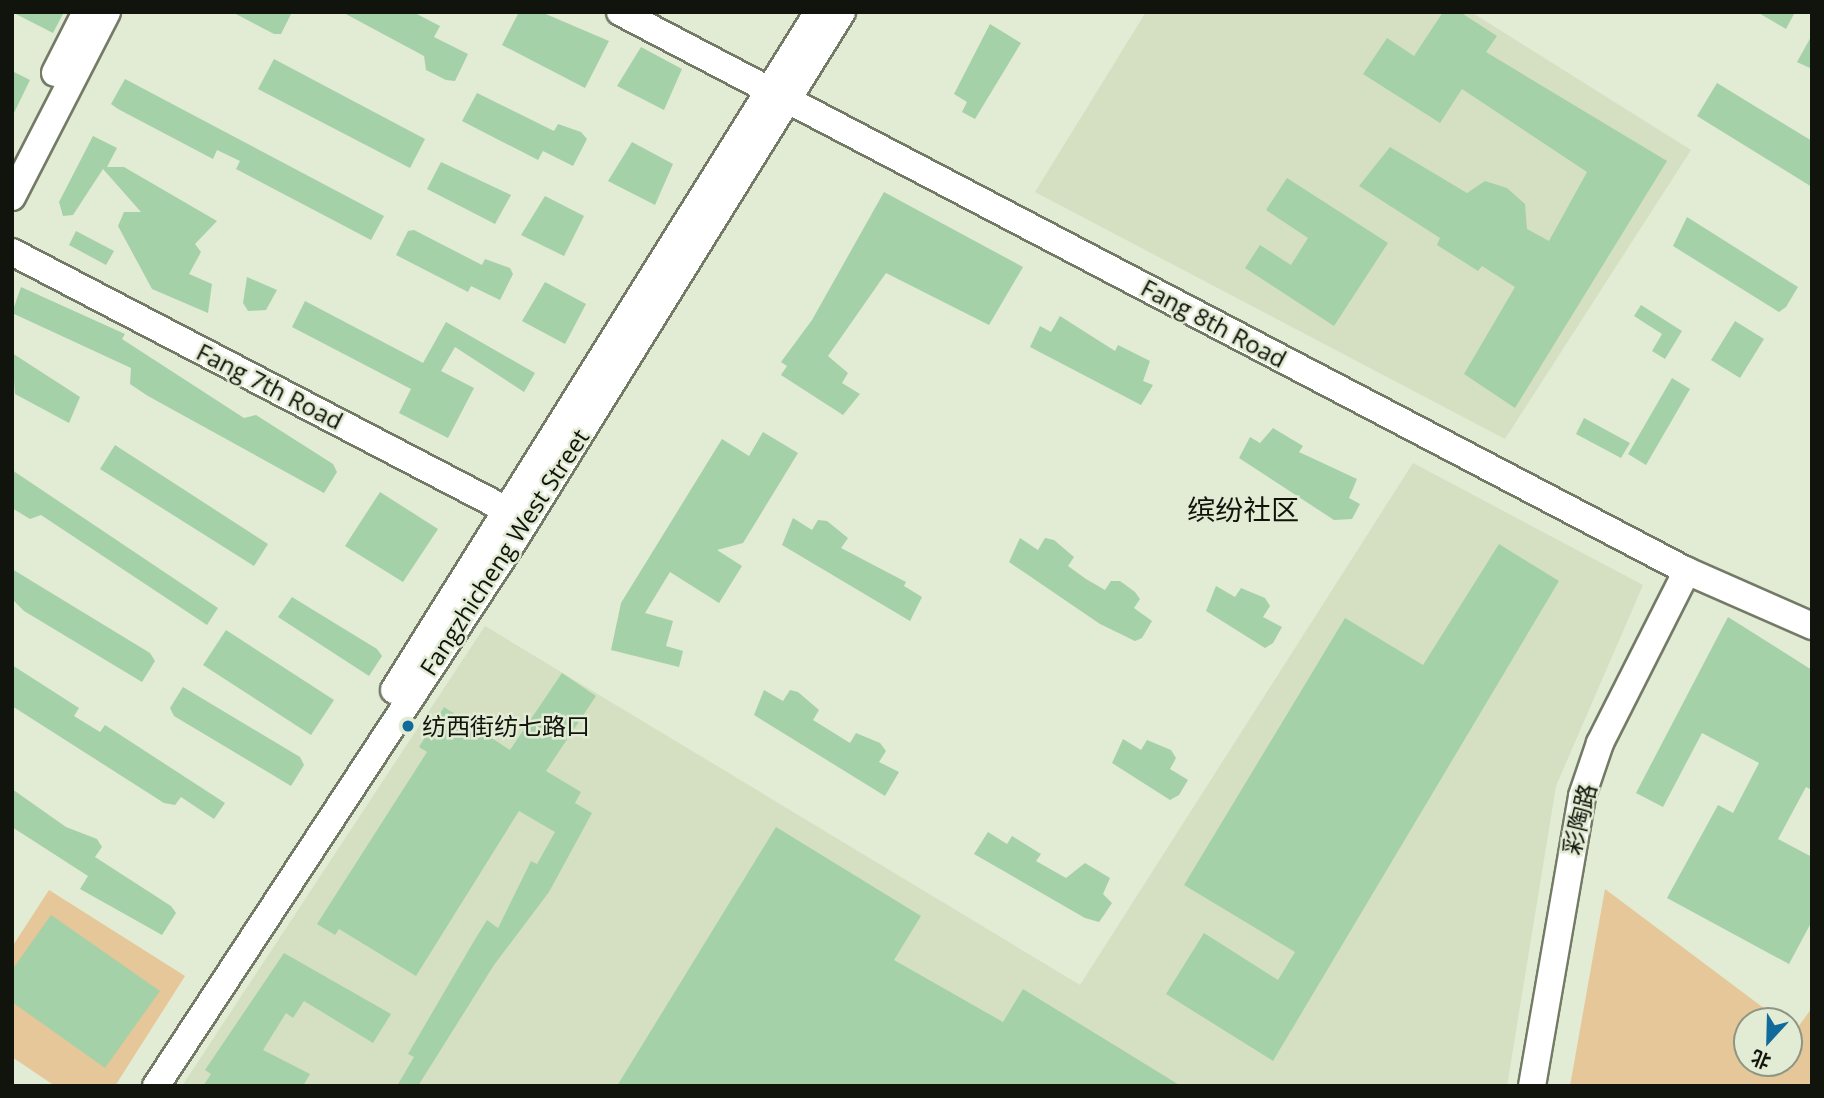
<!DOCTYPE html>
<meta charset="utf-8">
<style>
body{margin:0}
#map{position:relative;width:1824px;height:1098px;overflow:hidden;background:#e2ebd3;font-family:"Open Sans","Noto Sans SC",sans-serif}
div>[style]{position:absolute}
.built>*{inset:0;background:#d4e0c1}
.green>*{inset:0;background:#e5c799}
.building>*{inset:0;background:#a5d1a9}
.roads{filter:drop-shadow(2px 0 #737b66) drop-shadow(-2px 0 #737b66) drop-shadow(0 2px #737b66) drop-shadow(0 -2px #737b66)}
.secondary>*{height:26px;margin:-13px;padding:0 13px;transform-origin:13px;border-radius:13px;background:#fff}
.dots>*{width:19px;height:19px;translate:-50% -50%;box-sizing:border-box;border:4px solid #e2ebd3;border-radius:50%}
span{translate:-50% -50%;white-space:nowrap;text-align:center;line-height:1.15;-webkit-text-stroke:5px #e2ebd3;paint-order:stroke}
.street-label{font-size:24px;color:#11140c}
.poi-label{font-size:24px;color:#11140c}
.left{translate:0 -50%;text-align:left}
.quarter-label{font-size:28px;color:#11140c}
.frame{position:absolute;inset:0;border:14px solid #11140c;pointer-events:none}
.north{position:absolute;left:1733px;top:1007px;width:70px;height:70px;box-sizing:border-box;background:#e2ebd3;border:2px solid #8e9583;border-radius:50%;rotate:202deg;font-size:19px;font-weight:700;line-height:28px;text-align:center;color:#11140c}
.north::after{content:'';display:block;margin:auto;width:24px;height:32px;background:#116a9a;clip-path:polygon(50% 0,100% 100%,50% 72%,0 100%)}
</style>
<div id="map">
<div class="built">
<div style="clip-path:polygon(1146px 12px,1471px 12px,1691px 150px,1505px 439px,1035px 192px)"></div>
<div style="clip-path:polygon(1413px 463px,1643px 585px,1556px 786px,1507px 1086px,182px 1086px,485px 626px,1080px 985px)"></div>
</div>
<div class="green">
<div style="clip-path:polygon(1605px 889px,1781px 1021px,1747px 1021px,1747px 1063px,1789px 1063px,1789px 1027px,1795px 1031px,1812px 1008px,1812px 1086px,1570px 1086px)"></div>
<div style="clip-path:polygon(49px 890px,185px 976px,115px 1086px,55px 1086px,12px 1057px,12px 947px)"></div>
</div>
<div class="building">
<div style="clip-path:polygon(12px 12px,64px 12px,53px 33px)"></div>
<div style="clip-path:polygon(232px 12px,292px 12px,281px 34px,274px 34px)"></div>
<div style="clip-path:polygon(342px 12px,413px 12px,440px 26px,434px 37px,468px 54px,455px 81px,446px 80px,426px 70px,424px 56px)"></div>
<div style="clip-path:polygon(519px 12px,541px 12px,609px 41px,585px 88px,502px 45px)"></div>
<div style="clip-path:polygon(1443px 12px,1460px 12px,1497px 36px,1486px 52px,1667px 161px,1515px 408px,1464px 374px,1515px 287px,1482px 266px,1478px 271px,1437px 245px,1440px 238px,1359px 186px,1390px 147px,1467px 193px,1485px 181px,1507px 188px,1525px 204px,1527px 229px,1549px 241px,1587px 172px,1462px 89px,1440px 123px,1363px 74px,1387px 38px,1414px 56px)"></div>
<div style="clip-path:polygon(1757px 12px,1795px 12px,1786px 29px)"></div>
<div style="clip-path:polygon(990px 24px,1021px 43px,975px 119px,962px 112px,967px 102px,954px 94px)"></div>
<div style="clip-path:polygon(1812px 35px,1812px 69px,1797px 62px)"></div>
<div style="clip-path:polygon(641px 47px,682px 69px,664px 110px,617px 86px)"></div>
<div style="clip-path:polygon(274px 59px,425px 139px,410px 168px,258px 89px)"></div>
<div style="clip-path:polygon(12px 71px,30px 80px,12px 117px)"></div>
<div style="clip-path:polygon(125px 79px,384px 216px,371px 240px,236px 169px,240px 161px,217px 150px,213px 159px,118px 109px,111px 104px)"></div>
<div style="clip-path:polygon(1717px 83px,1812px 141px,1812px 187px,1697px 116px)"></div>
<div style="clip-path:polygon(477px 93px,554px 131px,558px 124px,581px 132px,587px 139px,573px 166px,543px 151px,538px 160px,462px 121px)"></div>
<div style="clip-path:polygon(93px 136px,117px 148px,107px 167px,124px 167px,217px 221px,195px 244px,201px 252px,189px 274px,212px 284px,208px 313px,152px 289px,118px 226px,124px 212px,141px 212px,103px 169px,73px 215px,63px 216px,59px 202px)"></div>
<div style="clip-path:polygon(632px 142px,673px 164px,655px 205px,608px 181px)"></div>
<div style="clip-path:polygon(441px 162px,511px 195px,495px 224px,427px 189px)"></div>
<div style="clip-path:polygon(1287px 178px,1388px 243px,1334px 326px,1245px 268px,1260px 245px,1291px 265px,1308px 238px,1266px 210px)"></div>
<div style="clip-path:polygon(884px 192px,1023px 267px,989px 325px,886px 273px,828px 356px,848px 373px,842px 383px,860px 394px,843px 415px,781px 375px,787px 366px,781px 362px,812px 320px)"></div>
<div style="clip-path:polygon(545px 196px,584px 216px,564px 256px,521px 235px)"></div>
<div style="clip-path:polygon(1687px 217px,1798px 287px,1786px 307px,1779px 312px,1673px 246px)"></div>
<div style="clip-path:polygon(414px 230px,482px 265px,485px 259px,510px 268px,513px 274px,500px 300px,471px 286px,468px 292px,396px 255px,408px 231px)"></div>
<div style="clip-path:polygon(76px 231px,114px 251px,106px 265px,69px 245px)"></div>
<div style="clip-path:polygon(247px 277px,277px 290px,266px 310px,248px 311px,243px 303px)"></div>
<div style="clip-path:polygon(545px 282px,586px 304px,565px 344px,522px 321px)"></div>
<div style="clip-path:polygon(21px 287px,125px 334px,122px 339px,244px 418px,256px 415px,333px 464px,337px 472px,324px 493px,148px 396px,130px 384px,131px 368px,12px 313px)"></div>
<div style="clip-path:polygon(305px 301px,423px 363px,446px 322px,535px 373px,524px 392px,455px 347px,441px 371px,474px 388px,448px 438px,399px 413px,411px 389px,292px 327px)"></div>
<div style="clip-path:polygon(1641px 305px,1682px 331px,1665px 359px,1652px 351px,1662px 334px,1634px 316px)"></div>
<div style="clip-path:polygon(1060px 316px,1115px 351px,1118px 345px,1150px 361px,1143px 381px,1153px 385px,1141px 405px,1030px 347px,1040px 326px,1051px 332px)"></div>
<div style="clip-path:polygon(1735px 321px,1764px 339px,1740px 378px,1711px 360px)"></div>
<div style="clip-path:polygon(12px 353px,80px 397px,69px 423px,15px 394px)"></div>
<div style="clip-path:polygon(1672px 378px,1690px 389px,1646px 465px,1628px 454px)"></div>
<div style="clip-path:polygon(1584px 418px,1630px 443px,1621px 458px,1576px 434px)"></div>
<div style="clip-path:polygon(1273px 428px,1303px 446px,1299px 452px,1357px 479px,1349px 498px,1360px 504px,1352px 519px,1334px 520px,1239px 458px,1250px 437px,1260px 443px)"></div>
<div style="clip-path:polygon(763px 432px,798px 453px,743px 543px,717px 550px,742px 566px,719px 603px,670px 572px,645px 613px,673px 621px,666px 646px,683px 651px,679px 667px,611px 650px,621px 603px,722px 439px,749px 456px)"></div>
<div style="clip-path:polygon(115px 445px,268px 544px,254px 566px,100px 469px)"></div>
<div style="clip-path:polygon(12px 470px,218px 608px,207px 625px,41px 515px,30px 519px,12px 508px)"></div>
<div style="clip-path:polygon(380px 492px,438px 529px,403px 582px,345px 546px)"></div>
<div style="clip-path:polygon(793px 518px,812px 530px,818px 520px,827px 521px,848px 538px,841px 548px,906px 582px,904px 586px,922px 597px,910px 621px,782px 545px)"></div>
<div style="clip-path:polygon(1020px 538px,1038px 550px,1045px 538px,1054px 540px,1074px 557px,1068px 566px,1086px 579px,1105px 590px,1111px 581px,1120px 581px,1135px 592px,1140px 599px,1134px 608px,1152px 621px,1142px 638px,1135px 641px,1100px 624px,1009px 562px)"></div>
<div style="clip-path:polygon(1499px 544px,1559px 581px,1273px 1061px,1166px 994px,1204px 933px,1278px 980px,1295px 952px,1184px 885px,1345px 618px,1423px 665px)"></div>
<div style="clip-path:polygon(12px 569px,150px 653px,155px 661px,142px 682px,24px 611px,12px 599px)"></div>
<div style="clip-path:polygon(1216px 586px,1235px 597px,1241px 588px,1265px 598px,1270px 606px,1263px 617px,1282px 627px,1273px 643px,1265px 648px,1206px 611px)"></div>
<div style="clip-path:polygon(292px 597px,377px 649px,382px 656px,369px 676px,278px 617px)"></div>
<div style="clip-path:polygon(1728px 617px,1812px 670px,1812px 790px,1806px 787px,1778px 839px,1812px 857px,1812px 921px,1789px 964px,1667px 898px,1718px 805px,1733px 813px,1759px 763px,1702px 733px,1663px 807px,1636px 793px)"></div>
<div style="clip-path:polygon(226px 630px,334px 700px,311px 735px,203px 665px)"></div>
<div style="clip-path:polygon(12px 665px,79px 708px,74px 716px,100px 732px,105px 725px,225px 803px,214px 819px,181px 797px,175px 805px,164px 803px,12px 706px)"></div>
<div style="clip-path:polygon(562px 673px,596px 696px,546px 771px,581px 792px,575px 803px,592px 813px,549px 892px,494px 965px,418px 1086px,397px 1086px,414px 1057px,408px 1054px,474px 941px,487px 920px,498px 928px,531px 861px,537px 864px,555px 832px,519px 811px,416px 976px,339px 929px,335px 935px,317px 924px,427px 752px,419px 747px,444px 707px,510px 750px)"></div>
<div style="clip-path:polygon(183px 687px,300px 757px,304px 765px,291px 786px,174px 716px,170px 708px)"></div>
<div style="clip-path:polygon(764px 690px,783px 701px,790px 690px,798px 692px,819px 710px,813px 720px,850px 743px,856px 733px,880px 743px,886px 751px,879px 762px,899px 772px,885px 796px,754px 715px)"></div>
<div style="clip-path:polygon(1123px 739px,1141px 750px,1147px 740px,1171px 750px,1176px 758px,1170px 769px,1188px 780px,1179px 795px,1170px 800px,1112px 763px)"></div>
<div style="clip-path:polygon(12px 789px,66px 827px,97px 839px,102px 847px,95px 857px,171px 906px,176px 913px,162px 935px,80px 889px,88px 876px,12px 827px)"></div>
<div style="clip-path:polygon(776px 827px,921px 916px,894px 960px,1003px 1022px,1023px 989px,1181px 1086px,617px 1086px)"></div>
<div style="clip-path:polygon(988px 832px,1007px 844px,1012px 836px,1041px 854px,1036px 861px,1066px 878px,1085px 863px,1110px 878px,1103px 894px,1112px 903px,1104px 915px,1099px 922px,1085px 918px,974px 854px)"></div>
<div style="clip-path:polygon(51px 915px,160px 991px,105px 1068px,12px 1002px,12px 970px)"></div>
<div style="clip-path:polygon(284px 953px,391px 1014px,373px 1043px,304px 1001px,293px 1018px,286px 1013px,263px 1050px,310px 1074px,303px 1086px,203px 1086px,211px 1074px,205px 1070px)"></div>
</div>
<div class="roads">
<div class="secondary">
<div style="left:620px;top:12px;width:1205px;rotate:27.65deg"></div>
<div style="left:1687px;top:571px;width:137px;rotate:23.7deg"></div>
<div style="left:55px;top:73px;width:68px;rotate:-63.1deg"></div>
<div style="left:12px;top:197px;width:208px;rotate:-62.8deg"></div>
<div style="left:12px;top:252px;width:580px;rotate:27.54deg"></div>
<div style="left:394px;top:690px;width:800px;rotate:-57.98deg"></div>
<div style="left:156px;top:1086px;width:654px;rotate:-56.72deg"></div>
<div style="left:515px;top:539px;width:620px;rotate:-58.18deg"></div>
<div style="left:1532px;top:1086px;width:294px;rotate:-80.2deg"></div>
<div style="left:1582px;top:796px;width:56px;rotate:-71.2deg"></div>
<div style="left:1600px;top:743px;width:193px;rotate:-63.2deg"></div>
</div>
</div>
<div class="dots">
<div style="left:408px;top:726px;background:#116a9a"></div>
</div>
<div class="street-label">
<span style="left:1214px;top:323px;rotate:28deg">Fang 8th Road</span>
<span style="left:270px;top:386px;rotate:27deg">Fang 7th Road</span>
<span style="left:504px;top:552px;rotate:-57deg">Fangzhicheng West Street</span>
<span style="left:1579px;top:819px;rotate:-76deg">彩陶路</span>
</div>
<div class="poi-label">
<span class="left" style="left:422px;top:726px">纺西街纺七路口</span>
</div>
<div class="quarter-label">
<span style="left:1243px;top:509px">缤纷社区</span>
</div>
<div class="frame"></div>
<div class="north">北</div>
</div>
